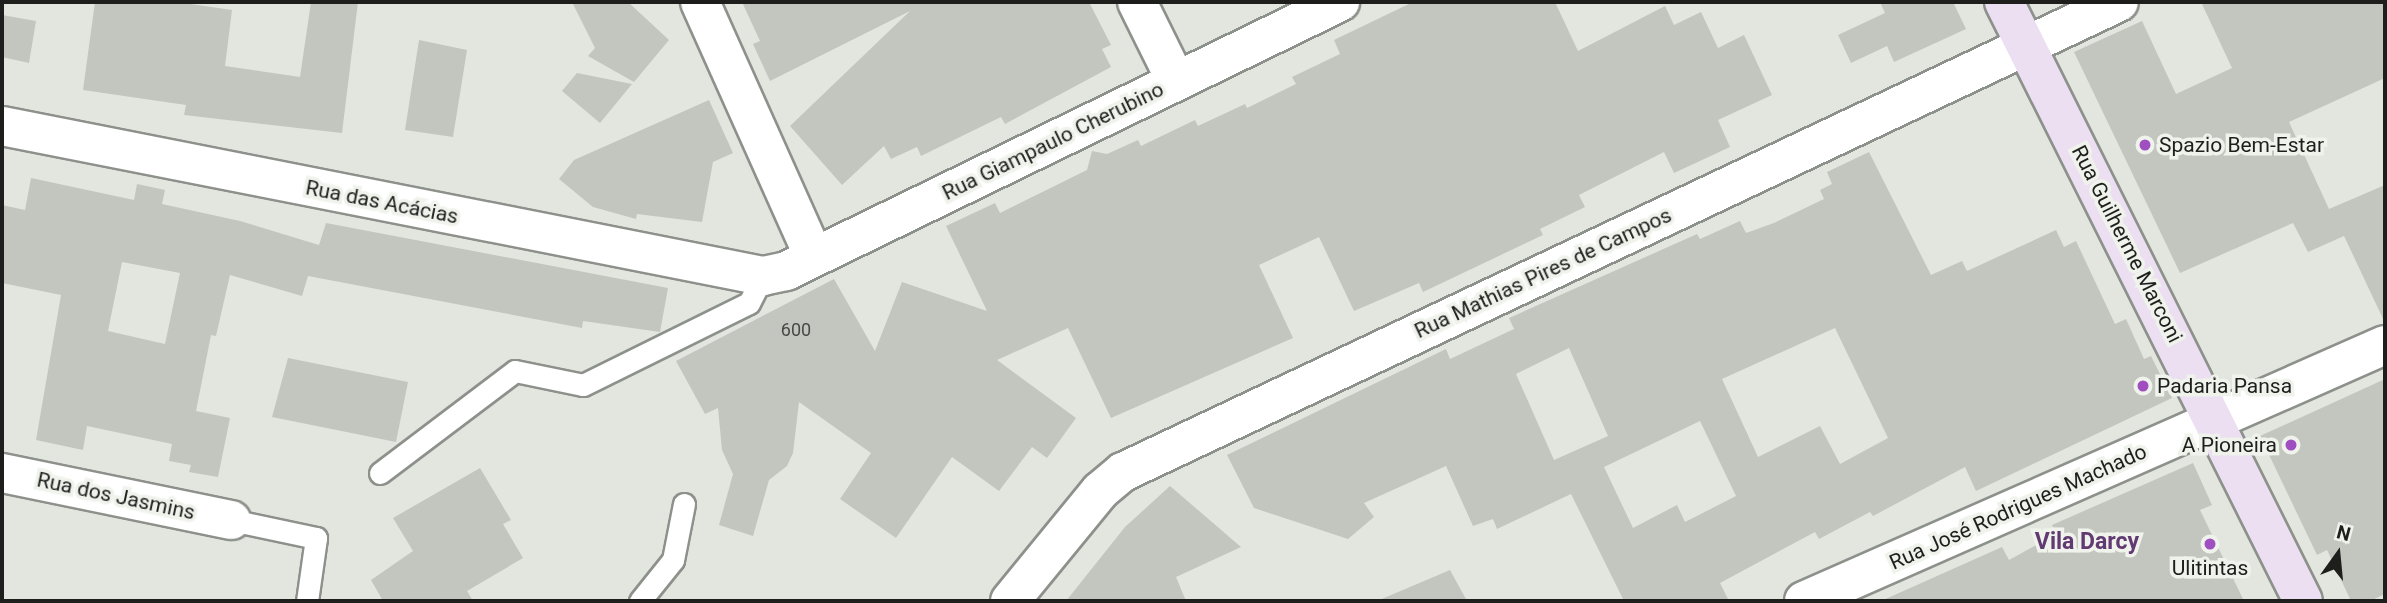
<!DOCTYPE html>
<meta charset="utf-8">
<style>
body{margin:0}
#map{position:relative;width:2387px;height:603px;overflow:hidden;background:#e2e6df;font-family:Roboto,sans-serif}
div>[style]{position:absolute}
.building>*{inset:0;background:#c2c6bf}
.roads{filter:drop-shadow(2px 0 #8d918b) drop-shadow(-2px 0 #8d918b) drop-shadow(0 2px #8d918b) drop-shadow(0 -2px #8d918b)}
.service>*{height:21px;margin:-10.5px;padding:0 10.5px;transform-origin:10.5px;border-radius:10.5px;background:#fff}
.minor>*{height:38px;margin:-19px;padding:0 19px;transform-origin:19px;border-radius:19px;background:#fff}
.secondary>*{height:38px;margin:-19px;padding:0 19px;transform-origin:19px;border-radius:19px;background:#ebdff1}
.dots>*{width:19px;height:19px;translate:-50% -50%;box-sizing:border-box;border:4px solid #eff3ec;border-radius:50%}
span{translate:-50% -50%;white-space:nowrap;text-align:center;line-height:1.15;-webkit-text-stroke:7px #eff3ec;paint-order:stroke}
.number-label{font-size:18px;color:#474946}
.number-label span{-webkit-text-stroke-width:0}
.street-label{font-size:21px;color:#1e1f1d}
.poi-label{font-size:21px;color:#1e1f1d}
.left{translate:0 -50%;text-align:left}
.right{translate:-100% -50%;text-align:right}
.neighbourhood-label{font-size:23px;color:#613a72;font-weight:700}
.frame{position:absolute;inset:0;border:4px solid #1e1f1d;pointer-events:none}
.north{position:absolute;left:2303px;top:519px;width:70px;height:70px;-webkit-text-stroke:5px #eff3ec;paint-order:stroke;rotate:15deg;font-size:19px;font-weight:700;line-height:28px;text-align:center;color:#1e1f1d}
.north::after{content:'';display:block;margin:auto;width:24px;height:32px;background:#1e1f1d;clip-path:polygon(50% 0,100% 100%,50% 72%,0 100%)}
</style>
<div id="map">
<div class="building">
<div style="clip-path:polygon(95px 2px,177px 2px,232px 10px,225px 66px,300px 77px,311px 2px,358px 2px,342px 133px,184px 115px,186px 105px,83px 90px)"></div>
<div style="clip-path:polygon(572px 2px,628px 2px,669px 40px,634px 82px,588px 56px,595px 48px)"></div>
<div style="clip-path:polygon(742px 2px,1089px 2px,1111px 45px,1102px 49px,1111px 67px,1005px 124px,1001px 117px,921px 156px,917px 147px,891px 159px,884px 146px,842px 185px,790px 126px,910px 11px,770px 81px,753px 44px,760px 41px)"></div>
<div style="clip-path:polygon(1413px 2px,1555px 2px,1578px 51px,1665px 6px,1674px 25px,1701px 12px,1718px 48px,1744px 35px,1772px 95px,1718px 120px,1730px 147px,1674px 173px,1664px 152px,1579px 195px,1585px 207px,1540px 229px,1543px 235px,1423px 292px,1419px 283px,1354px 311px,1319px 237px,1259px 265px,1293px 338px,1111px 418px,1068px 328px,997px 360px,1076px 418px,1047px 458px,1032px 447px,999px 491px,952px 457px,896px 538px,840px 499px,871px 453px,799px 402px,793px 453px,787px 466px,769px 480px,753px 536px,719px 525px,733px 474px,722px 450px,718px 408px,705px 414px,676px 361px,834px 279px,875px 351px,902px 282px,987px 311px,946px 226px,995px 203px,1000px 213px,1087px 170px,1092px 151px,1107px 154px,1138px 140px,1141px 146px,1195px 120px,1198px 126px,1245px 104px,1247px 108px,1296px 84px,1292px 77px,1340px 54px,1334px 40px)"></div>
<div style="clip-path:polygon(1880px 2px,1953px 2px,1966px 29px,1894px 62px,1887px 46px,1851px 63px,1838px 35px,1885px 13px)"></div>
<div style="clip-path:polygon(2201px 2px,2385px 2px,2385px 78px,2289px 122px,2329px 209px,2385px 185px,2385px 323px,2344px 236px,2308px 252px,2293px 223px,2180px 273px,2074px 52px,2142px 21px,2176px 94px,2232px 68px)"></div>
<div style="clip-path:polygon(2px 15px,36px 21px,29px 63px,2px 57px)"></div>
<div style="clip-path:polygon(419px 40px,467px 50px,453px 137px,405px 130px)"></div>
<div style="clip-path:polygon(577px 73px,632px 84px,600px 123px,562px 91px)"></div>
<div style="clip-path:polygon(709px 100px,733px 153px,713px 162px,702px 222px,637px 214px,636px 219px,593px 207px,559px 179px,574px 160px)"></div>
<div style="clip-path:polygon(evenodd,1869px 152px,1931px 275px,1962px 261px,1967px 271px,2056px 230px,2064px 247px,2076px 241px,2115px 324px,2126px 319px,2144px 359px,2151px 356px,2172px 398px,1976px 491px,1965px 467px,1873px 516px,1870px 512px,1819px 539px,1815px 532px,1720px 583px,1729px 601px,1624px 601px,1571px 494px,1497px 529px,1493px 519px,1473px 526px,1446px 466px,1364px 503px,1374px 517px,1348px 539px,1254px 508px,1227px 455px,1446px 349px,1450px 359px,1514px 329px,1509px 318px,1697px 234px,1700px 239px,1740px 221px,1746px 233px,1774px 223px,1824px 199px,1820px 190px,1832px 184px,1827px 172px,1869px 152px,1835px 328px,1888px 438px,1840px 464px,1820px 426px,1758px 457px,1722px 379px,1835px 328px,1869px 152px,1569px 348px,1608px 436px,1554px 460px,1516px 374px,1569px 348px,1869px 152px,1700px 421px,1736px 496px,1685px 522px,1677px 505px,1633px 528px,1604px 467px,1700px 421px)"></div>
<div style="clip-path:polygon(evenodd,31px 178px,134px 200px,137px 184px,165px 190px,162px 204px,240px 221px,319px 245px,326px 223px,668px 288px,660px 332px,583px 321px,582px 328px,308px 276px,302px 296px,230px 275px,216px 336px,211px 335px,196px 411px,230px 418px,218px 477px,189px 472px,191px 465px,169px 461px,172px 444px,87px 426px,83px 450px,36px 440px,61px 295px,2px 283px,2px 205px,25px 210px,31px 178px,122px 262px,180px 273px,165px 344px,108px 331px,122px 262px)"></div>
<div style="clip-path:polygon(288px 358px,408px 382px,396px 442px,272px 417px)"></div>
<div style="clip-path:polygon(2385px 379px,2385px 594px,2370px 601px,2351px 601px,2327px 550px,2317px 555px,2260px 436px)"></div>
<div style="clip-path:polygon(2193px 463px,2212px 505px,2200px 510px,2244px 601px,1881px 601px,2002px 547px,2009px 560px,2056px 534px,2052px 525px)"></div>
<div style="clip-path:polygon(480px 468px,511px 520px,503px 524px,523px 558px,467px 591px,473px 601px,383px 601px,371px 580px,413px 551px,393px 518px)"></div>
<div style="clip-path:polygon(1170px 486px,1241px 547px,1176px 577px,1186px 601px,1066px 601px,1125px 527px)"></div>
<div style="clip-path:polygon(1450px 570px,1467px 601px,1377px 601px)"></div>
</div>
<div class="roads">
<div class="service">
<div style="left:380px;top:473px;width:169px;rotate:-37.1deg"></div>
<div style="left:515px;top:371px;width:69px;rotate:11.6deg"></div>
<div style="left:583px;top:385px;width:185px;rotate:-26.3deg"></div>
<div style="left:749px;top:303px;width:30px;rotate:-63deg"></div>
<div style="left:231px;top:520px;width:87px;rotate:12deg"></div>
<div style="left:316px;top:538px;width:64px;rotate:98.1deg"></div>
<div style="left:640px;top:601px;width:53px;rotate:-51.2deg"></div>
<div style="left:673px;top:560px;width:57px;rotate:-78.9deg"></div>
</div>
<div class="minor">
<div style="left:700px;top:2px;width:279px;rotate:65.9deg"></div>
<div style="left:1137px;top:2px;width:88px;rotate:63.7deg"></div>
<div style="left:2px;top:126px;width:776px;rotate:11.15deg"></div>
<div style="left:763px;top:276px;width:24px;rotate:-12deg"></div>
<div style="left:786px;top:271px;width:616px;rotate:-25.9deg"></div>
<div style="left:2px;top:473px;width:234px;rotate:11.6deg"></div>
<div style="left:1010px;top:601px;width:142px;rotate:-50.7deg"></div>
<div style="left:1100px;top:491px;width:30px;rotate:-40deg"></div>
<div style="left:1123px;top:472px;width:1101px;rotate:-25.26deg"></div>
<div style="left:1804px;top:601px;width:635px;rotate:-23.78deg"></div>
</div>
<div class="secondary">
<div style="left:2004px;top:2px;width:669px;rotate:63.47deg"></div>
</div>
</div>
<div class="dots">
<div style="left:2145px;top:145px;background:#9f4fbf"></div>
<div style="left:2143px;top:386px;background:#9f4fbf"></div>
<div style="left:2291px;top:445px;background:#9f4fbf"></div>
<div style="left:2210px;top:544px;background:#9f4fbf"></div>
</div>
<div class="number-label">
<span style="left:796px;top:330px">600</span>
</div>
<div class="street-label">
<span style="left:1053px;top:141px;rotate:-26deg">Rua Giampaulo Cherubino</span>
<span style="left:382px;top:202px;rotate:11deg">Rua das Acácias</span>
<span style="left:2127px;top:244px;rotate:63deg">Rua Guilherme Marconi</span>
<span style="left:1543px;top:273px;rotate:-25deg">Rua Mathias Pires de Campos</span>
<span style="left:116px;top:496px;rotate:12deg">Rua dos Jasmins</span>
<span style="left:2018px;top:507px;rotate:-24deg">Rua José Rodrigues Machado</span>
</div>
<div class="poi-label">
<span class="left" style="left:2159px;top:145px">Spazio Bem-Estar</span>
<span class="left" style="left:2157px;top:386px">Padaria Pansa</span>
<span class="right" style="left:2277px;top:445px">A Pioneira</span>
<span style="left:2210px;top:568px">Ulitintas</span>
</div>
<div class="neighbourhood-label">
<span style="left:2087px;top:542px">Vila Darcy</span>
</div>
<div class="frame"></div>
<div class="north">N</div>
</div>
